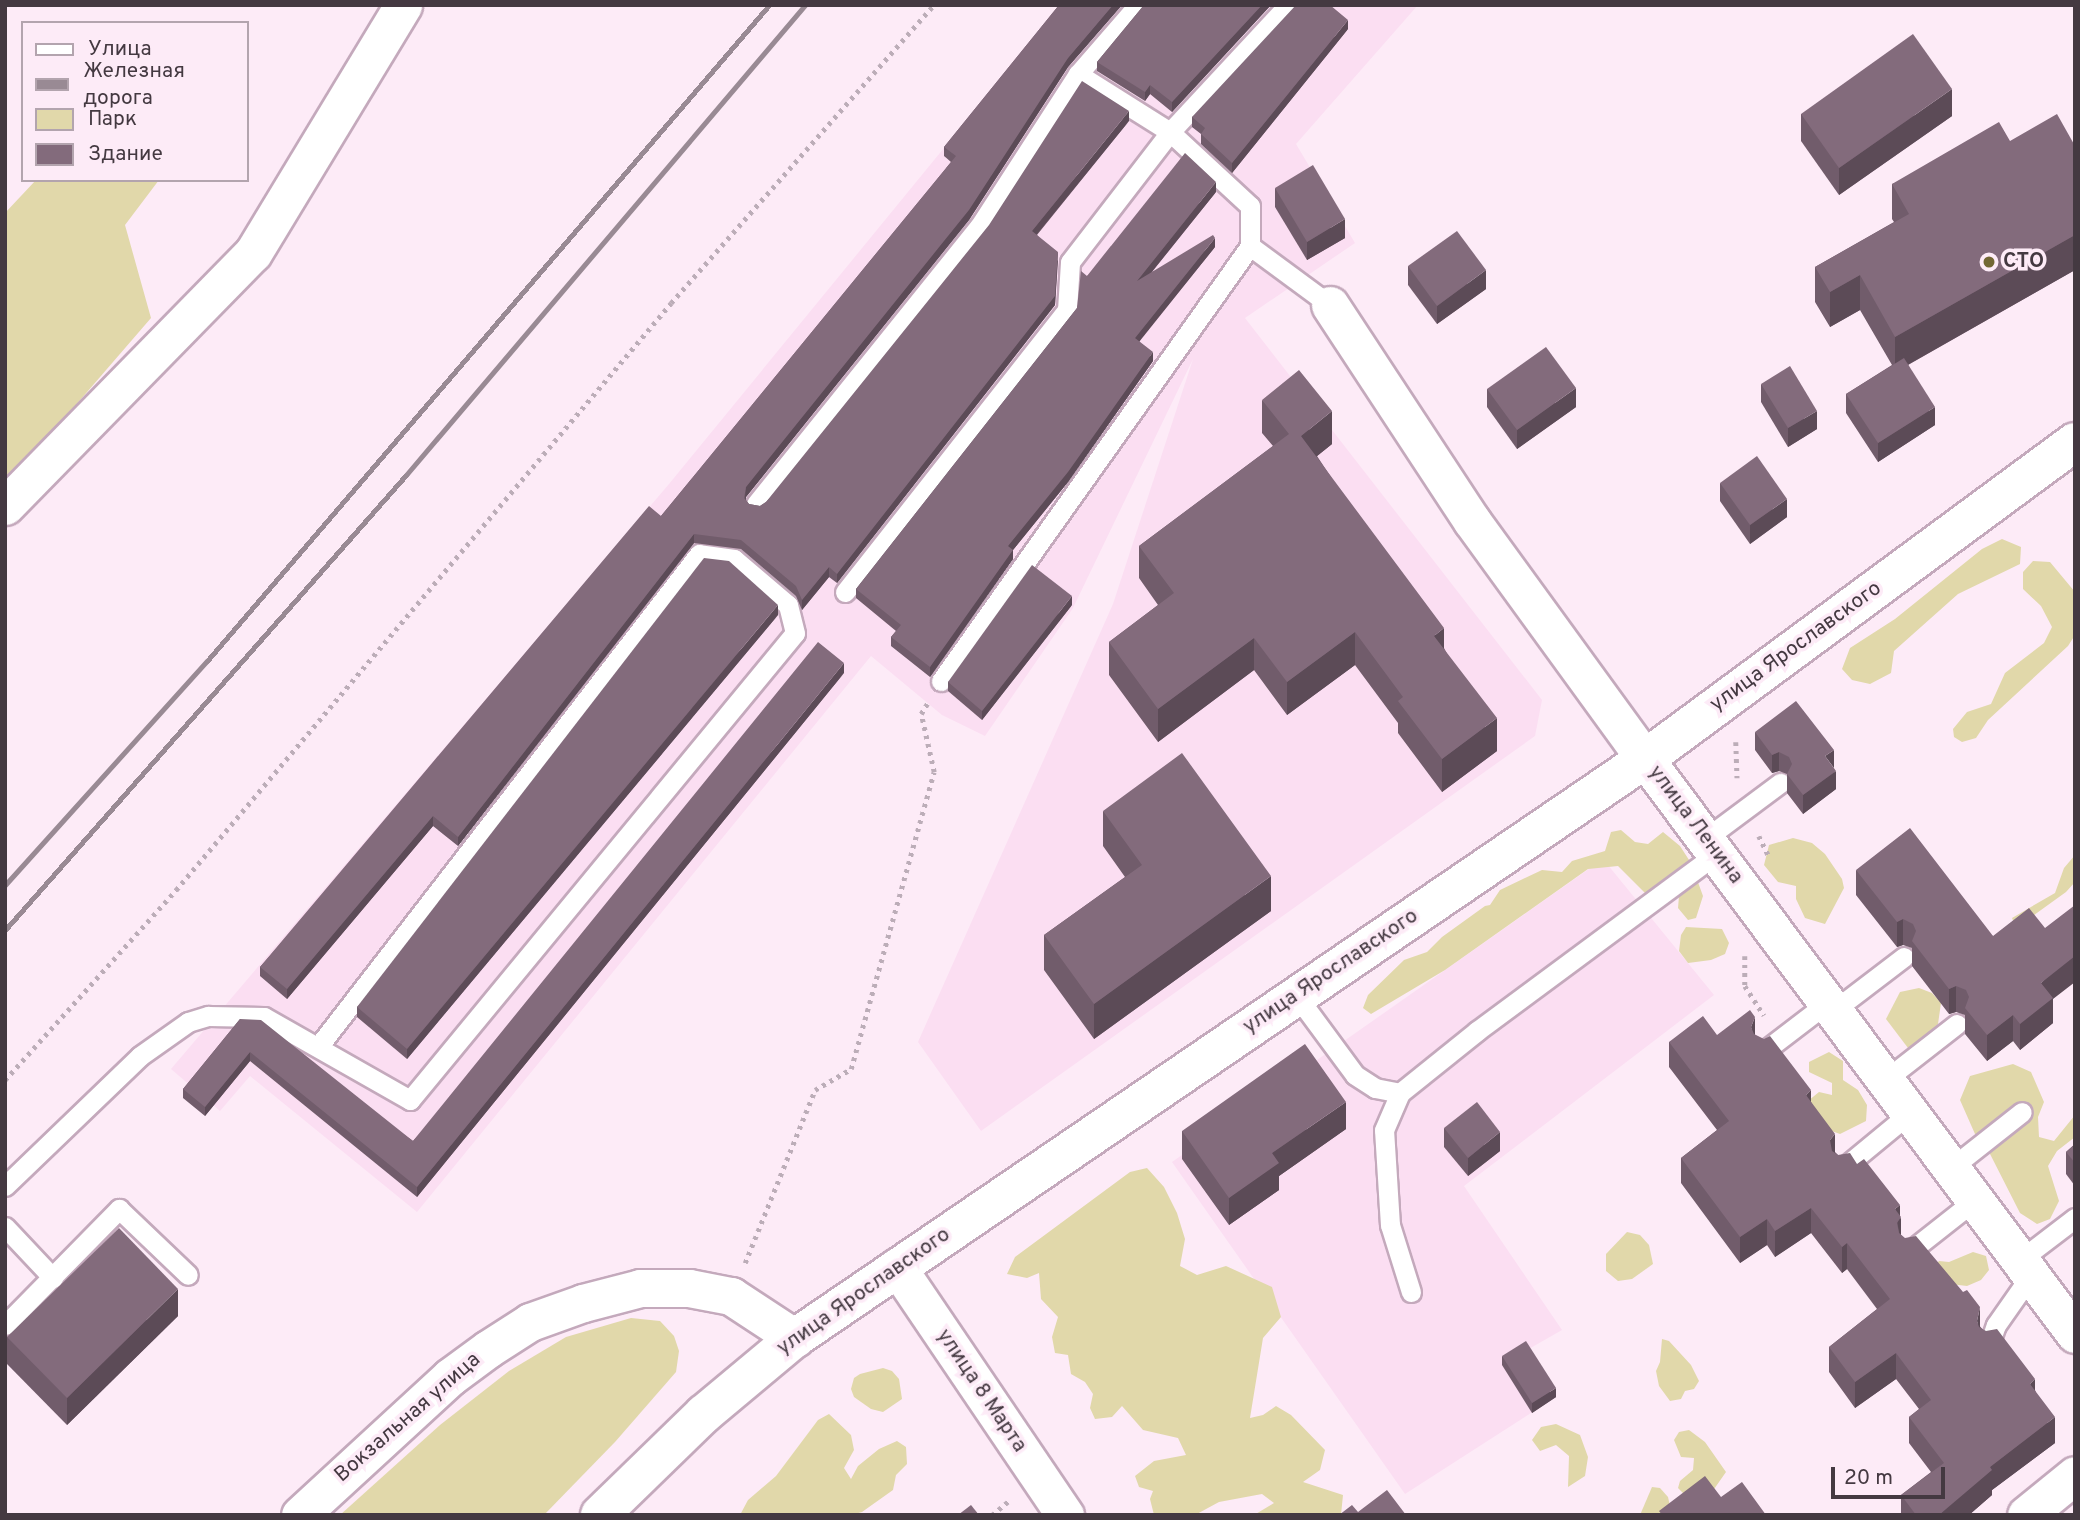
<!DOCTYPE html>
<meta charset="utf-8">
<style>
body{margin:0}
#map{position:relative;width:2080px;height:1520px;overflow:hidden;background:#fdebf7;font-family:Overpass,sans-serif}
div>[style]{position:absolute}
.built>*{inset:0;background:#fbdef2}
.green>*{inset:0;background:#e1d8aa}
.path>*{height:4.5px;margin-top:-2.25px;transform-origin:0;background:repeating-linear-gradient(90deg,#bcadb8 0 3.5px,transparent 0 8.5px)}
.roads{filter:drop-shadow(2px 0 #c4a9bc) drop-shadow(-2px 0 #c4a9bc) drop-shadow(0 2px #c4a9bc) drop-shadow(0 -2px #c4a9bc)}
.service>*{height:19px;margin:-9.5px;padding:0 9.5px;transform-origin:9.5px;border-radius:9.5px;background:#fff}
.minor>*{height:37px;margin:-18.5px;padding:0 18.5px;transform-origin:18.5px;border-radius:18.5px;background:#fff}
.tertiary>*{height:38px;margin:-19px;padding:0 19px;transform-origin:19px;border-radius:19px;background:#fff}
.rail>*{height:5px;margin:-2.5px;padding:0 2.5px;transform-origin:2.5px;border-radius:2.5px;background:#998a94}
.wall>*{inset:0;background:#715c6b}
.shaded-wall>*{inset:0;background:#5c4b57}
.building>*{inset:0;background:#836b7c}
.dots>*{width:19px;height:19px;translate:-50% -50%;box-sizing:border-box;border:4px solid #fdebf7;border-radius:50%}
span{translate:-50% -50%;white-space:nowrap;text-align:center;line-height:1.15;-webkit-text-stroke:7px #fdebf7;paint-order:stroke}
.poi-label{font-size:21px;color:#443941;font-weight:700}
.left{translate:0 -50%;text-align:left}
.street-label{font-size:21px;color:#443941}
.frame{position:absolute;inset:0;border:7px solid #443941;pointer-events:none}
.legend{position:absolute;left:21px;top:21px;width:228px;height:161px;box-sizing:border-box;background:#fdebf7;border:2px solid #b3a4ae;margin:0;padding:9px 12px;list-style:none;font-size:21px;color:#443941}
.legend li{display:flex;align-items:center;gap:14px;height:35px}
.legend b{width:35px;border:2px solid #b3a4ae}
.scale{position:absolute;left:1831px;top:1467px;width:114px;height:32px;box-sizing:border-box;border:4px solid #443941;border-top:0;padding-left:9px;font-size:21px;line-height:24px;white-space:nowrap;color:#443941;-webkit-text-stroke:5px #fdebf7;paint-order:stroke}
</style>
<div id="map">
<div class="built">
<div style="clip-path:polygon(1061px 5px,1418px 5px,1296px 144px,1355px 243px,1245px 318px,1542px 700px,1535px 736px,981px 1131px,918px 1042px,1113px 604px,1193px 359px,1073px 608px,985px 736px,942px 715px,871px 656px,417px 1212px,250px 1076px,220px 1111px,171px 1069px,669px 484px)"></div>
<div style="clip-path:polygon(1603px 859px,1714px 995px,1464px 1186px,1562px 1330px,1527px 1350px,1556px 1397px,1405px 1494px,1172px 1162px)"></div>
</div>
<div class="green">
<div style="clip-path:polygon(36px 180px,159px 180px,125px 225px,151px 318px,5px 487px,5px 213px)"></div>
<div style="clip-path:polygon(2002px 539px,2021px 547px,2020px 564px,1958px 594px,1894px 651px,1891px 673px,1870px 684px,1852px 680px,1842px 669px,1850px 648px,1895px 619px,1982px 549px)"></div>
<div style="clip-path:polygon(2033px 561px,2050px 562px,2075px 592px,2075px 635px,2068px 646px,1988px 720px,1976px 738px,1962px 742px,1954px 737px,1953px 729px,1967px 712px,1991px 704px,2005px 673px,2044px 643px,2052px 627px,2041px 606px,2023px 589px,2023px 572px)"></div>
<div style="clip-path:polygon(1621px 830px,1635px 842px,1648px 844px,1663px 832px,1680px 846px,1691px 863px,1703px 896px,1696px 918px,1688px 920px,1678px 908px,1679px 896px,1665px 902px,1648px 896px,1618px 866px,1588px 869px,1445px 970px,1371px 1014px,1363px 1008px,1368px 995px,1404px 960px,1427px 952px,1442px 937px,1485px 906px,1490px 905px,1500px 890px,1542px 870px,1562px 872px,1572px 861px,1605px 851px,1611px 832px)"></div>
<div style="clip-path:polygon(1793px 838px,1812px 843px,1825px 854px,1842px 879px,1844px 888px,1825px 924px,1805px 918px,1796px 899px,1796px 886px,1778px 882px,1764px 865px,1769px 845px)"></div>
<div style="clip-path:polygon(2075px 855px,2075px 882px,2066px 892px,2016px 928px,2012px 918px,2055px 893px,2064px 868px)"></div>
<div style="clip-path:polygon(1686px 927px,1722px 929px,1729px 943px,1725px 954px,1711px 960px,1688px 963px,1679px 951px,1681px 935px)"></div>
<div style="clip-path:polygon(1919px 988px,1932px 993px,1941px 1003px,1938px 1024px,1921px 1046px,1908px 1048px,1886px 1019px,1900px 992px)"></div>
<div style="clip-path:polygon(1829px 1052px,1843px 1061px,1843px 1080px,1858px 1090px,1867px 1105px,1866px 1121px,1840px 1134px,1826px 1129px,1808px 1101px,1819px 1092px,1832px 1095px,1832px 1083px,1809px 1072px,1809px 1062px)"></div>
<div style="clip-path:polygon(2013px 1064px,2031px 1072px,2044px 1102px,2038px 1117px,2039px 1137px,2054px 1141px,2075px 1115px,2075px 1137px,2057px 1151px,2048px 1166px,2059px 1201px,2050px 1219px,2037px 1224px,2020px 1213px,1988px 1150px,1975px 1134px,1960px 1100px,1970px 1076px)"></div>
<div style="clip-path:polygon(1147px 1168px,1164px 1187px,1177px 1213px,1185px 1239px,1180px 1266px,1197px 1275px,1226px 1266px,1272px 1287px,1281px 1317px,1263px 1338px,1250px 1418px,1263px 1415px,1276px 1406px,1291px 1415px,1325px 1450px,1320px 1470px,1303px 1482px,1343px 1495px,1341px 1515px,1254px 1515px,1274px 1503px,1262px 1494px,1219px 1502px,1195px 1515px,1154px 1515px,1150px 1499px,1153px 1491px,1139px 1487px,1135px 1476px,1154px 1461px,1186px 1455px,1178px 1438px,1143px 1430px,1122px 1406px,1112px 1417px,1095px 1419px,1090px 1408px,1093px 1394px,1085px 1382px,1071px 1374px,1068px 1355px,1055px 1353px,1052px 1337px,1058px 1317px,1041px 1299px,1039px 1273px,1027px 1278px,1007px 1274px,1015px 1257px,1130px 1172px)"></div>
<div style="clip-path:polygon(1627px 1232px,1640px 1235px,1649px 1245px,1653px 1264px,1632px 1279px,1618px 1281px,1606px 1271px,1606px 1254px)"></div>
<div style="clip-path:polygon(1973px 1252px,1986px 1256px,1989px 1270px,1981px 1280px,1967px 1286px,1942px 1283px,1933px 1268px,1939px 1261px,1949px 1262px)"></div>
<div style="clip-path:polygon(631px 1318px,660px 1321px,674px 1336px,679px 1351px,676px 1372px,615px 1442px,544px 1515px,340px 1515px,440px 1425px,509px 1371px,566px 1337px)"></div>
<div style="clip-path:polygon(1662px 1339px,1669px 1341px,1691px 1365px,1699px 1381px,1694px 1389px,1685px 1391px,1681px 1399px,1670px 1401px,1659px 1386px,1656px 1371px,1660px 1362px)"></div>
<div style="clip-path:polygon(883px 1368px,892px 1371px,899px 1379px,902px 1399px,883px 1412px,871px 1409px,854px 1397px,851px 1389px,854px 1378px,860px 1374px)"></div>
<div style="clip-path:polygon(829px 1414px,851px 1435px,854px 1450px,844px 1468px,851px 1479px,858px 1466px,879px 1449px,897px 1441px,906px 1447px,907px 1464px,896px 1475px,893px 1490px,862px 1512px,851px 1515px,740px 1515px,748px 1500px,776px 1476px,818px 1420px)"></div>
<div style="clip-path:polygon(1556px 1424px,1580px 1435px,1588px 1457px,1585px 1476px,1568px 1487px,1569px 1456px,1556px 1445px,1540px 1451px,1532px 1440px,1541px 1427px)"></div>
<div style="clip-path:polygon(1689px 1430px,1705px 1442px,1726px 1472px,1712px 1492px,1685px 1495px,1678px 1488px,1680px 1481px,1693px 1470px,1694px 1458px,1681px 1457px,1674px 1440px,1679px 1432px)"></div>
<div style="clip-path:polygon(1652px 1487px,1660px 1488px,1668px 1497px,1672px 1515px,1640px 1515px)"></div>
</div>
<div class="path">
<div style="left:1736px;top:742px;width:36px;rotate:88deg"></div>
<div style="left:1759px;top:836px;width:25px;rotate:64deg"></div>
<div style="left:1745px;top:956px;width:30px;rotate:90deg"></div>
<div style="left:1745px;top:986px;width:35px;rotate:57deg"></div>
<div style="left:5px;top:1080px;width:256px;rotate:-48deg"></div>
<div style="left:176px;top:890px;width:768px;rotate:-49.86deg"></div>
<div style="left:671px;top:303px;width:397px;rotate:-48.6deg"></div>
<div style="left:745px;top:1263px;width:187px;rotate:-68deg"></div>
<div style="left:815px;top:1090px;width:42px;rotate:-30.3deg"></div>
<div style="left:851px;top:1069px;width:308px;rotate:-74.4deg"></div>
<div style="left:934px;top:772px;width:59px;rotate:-102.6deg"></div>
<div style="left:921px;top:714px;width:12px;rotate:-59deg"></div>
<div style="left:992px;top:1515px;width:23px;rotate:-40deg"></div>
</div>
<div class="roads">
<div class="service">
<div style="left:1250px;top:246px;width:99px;rotate:36.4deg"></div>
<div style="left:756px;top:504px;width:356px;rotate:-51.2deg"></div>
<div style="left:979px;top:227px;width:182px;rotate:-57.1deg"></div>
<div style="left:1078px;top:74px;width:91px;rotate:-49deg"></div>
<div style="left:845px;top:592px;width:359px;rotate:-51.8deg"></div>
<div style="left:1067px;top:310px;width:48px;rotate:-86.4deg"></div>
<div style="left:1070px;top:262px;width:164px;rotate:-52.4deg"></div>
<div style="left:1170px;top:132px;width:173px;rotate:-47.1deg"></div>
<div style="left:941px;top:681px;width:534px;rotate:-54.61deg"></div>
<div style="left:1250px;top:246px;width:40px;rotate:-90deg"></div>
<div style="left:1250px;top:206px;width:109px;rotate:-137.2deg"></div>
<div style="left:1170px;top:132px;width:109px;rotate:-147.8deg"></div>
<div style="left:1705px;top:839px;width:94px;rotate:-36.7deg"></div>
<div style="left:1296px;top:995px;width:99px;rotate:53.6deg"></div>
<div style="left:1355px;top:1075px;width:24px;rotate:33deg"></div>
<div style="left:1375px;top:1088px;width:25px;rotate:11deg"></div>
<div style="left:1833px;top:1011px;width:89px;rotate:-37.3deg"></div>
<div style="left:1763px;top:1052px;width:81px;rotate:-37.4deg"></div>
<div style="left:1885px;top:1080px;width:91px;rotate:-37.9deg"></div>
<div style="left:1951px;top:1168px;width:90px;rotate:-38.3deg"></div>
<div style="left:1842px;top:1169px;width:88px;rotate:-39.5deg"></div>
<div style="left:5px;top:1186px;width:187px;rotate:-43.9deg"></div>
<div style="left:140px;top:1056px;width:59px;rotate:-35.3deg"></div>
<div style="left:188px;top:1022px;width:21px;rotate:-17deg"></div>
<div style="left:208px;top:1016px;width:56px;rotate:1deg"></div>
<div style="left:264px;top:1017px;width:168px;rotate:29.6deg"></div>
<div style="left:410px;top:1100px;width:605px;rotate:-50.5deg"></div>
<div style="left:795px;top:633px;width:29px;rotate:-104deg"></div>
<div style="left:788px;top:605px;width:71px;rotate:-139.6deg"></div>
<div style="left:734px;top:559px;width:35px;rotate:-172deg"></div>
<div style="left:699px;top:554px;width:623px;rotate:127.7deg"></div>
<div style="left:5px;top:1227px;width:70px;rotate:46.7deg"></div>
<div style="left:1909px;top:1252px;width:84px;rotate:-38.2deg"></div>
<div style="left:2020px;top:1260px;width:69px;rotate:-37.4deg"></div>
<div style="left:1411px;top:1292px;width:70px;rotate:-107.4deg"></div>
<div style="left:1390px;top:1225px;width:95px;rotate:-93.6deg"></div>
<div style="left:1384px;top:1130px;width:40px;rotate:-66.6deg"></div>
<div style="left:1400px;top:1093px;width:99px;rotate:-38.8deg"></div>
<div style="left:1477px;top:1031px;width:297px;rotate:-36.5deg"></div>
<div style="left:5px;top:1325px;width:163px;rotate:-45.5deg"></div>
<div style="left:119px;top:1209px;width:95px;rotate:43.7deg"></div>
<div style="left:1989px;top:1345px;width:21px;rotate:-71deg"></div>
<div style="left:1996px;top:1325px;width:61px;rotate:-55deg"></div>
</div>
<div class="minor">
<div style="left:1330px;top:305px;width:258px;rotate:56.7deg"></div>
<div style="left:1472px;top:521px;width:294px;rotate:54deg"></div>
<div style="left:1645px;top:759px;width:718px;rotate:53.21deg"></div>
<div style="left:5px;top:506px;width:354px;rotate:-45.6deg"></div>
<div style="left:253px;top:253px;width:290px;rotate:-58.8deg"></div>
<div style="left:897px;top:1267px;width:300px;rotate:55.9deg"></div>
<div style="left:300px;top:1515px;width:204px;rotate:-42.6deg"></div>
<div style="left:450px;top:1377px;width:47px;rotate:-36.4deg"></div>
<div style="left:488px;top:1349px;width:50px;rotate:-32.7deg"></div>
<div style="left:530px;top:1322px;width:56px;rotate:-19.7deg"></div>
<div style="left:583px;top:1303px;width:59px;rotate:-14.7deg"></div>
<div style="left:640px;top:1288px;width:49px"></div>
<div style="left:689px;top:1288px;width:43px;rotate:10.8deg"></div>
<div style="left:731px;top:1296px;width:77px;rotate:33.3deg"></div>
<div style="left:2026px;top:1515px;width:63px;rotate:-39.2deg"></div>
</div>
<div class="tertiary">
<div style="left:600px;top:1515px;width:145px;rotate:-44.2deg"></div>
<div style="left:704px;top:1414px;width:119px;rotate:-39.9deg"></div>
<div style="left:795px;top:1338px;width:1028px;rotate:-34.26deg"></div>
<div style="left:1645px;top:759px;width:534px;rotate:-36.4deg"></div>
</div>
</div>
<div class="rail">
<div style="left:5px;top:885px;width:302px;rotate:-48deg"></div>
<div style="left:207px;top:661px;width:864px;rotate:-49.41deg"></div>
<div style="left:5px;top:930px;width:606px;rotate:-48.61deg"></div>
<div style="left:406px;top:475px;width:617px;rotate:-49.67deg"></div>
</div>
<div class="wall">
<div style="clip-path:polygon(1059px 5px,1122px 5px,1068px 67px,969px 220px,746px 497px,746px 500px,749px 504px,760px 506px,766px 502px,1129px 121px,1037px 235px,1058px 261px,1055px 305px,837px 583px,829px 577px,802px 610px,796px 596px,741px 549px,694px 543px,458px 846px,433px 826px,287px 999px,260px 976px,260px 967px,661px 516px,951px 162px,944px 156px,944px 147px)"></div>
<div style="clip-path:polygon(1144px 5px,1271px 5px,1172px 112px,1150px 94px,1145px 101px,1097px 71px,1097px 62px)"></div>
<div style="clip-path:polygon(1348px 29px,1232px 173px,1201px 144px,1201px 134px,1192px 127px,1192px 117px)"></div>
<div style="clip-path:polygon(1801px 114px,1952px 116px,1839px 195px,1801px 141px)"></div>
<div style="clip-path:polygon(2010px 141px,2075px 146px,2075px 270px,1908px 365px,1935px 425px,1878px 462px,1846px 413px,1846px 394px,1892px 365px,1860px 310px,1830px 327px,1815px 302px,1815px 267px,1894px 222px,1892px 219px,1892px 184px)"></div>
<div style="clip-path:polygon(1275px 188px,1345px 238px,1307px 260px,1275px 207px)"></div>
<div style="clip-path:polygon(1216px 192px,1152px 272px,1215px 247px,1139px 341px,1153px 361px,1068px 482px,1013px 550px,1013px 559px,930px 677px,891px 646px,891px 637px,896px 631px,856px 598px,856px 589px,1077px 308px,1087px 276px)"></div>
<div style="clip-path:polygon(1408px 266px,1486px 289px,1437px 324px,1408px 285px)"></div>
<div style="clip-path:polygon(1761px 384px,1817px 429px,1788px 447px,1761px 402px)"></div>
<div style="clip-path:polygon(1487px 389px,1576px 407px,1517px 449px,1487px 407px)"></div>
<div style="clip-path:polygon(1262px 400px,1332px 444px,1317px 456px,1444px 648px,1497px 751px,1442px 792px,1398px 733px,1398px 723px,1355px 665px,1287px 715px,1254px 670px,1158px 742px,1109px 675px,1109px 642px,1158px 605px,1139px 578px,1139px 546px,1273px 446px,1262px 433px)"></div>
<div style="clip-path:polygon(1720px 483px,1787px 517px,1750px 544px,1720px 501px)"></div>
<div style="clip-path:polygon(1072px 605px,982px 720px,948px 691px,948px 682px)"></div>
<div style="clip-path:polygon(778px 615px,407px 1059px,357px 1017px,357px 1007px)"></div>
<div style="clip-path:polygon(844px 673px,417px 1197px,250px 1061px,205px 1116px,183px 1098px,183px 1089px,240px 1019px,413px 1141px)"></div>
<div style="clip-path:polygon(1755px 732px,1834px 768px,1836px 789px,1803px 814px,1787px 793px,1787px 774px,1779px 771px,1772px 773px,1755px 750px)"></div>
<div style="clip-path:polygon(1103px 811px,1271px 911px,1094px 1039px,1044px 970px,1044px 935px,1125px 877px,1103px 846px)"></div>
<div style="clip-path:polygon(1856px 870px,1993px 936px,2053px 999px,2053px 1023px,2020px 1050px,2013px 1041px,1987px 1061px,1965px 1034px,1965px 1015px,1956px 1012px,1949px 1014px,1912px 966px,1912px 948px,1903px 945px,1897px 947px,1856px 895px)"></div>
<div style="clip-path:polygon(1717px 1035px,1755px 1035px,1811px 1102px,1835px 1152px,1900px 1216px,1901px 1235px,2035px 1390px,2055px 1443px,1992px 1490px,1992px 1495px,1969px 1515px,1901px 1515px,1901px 1495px,1931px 1472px,1909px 1443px,1909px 1417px,1919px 1409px,1896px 1379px,1855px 1408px,1829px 1372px,1829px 1347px,1877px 1309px,1847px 1269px,1842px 1273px,1811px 1233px,1775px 1257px,1767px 1245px,1740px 1263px,1681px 1183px,1681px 1158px,1717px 1130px,1669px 1067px,1669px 1042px)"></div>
<div style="clip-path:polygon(1444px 1128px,1500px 1151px,1468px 1176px,1444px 1147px)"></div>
<div style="clip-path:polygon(1346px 1129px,1279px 1176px,1279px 1190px,1229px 1225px,1182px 1159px,1182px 1131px)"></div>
<div style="clip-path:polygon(2075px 1144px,2075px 1186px,2066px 1174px,2066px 1152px)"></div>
<div style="clip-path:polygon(178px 1316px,67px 1425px,7px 1364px,7px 1337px)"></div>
<div style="clip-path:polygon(1502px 1356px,1556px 1397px,1532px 1413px,1502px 1365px)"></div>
</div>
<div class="shaded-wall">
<div style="clip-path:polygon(1113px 5px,1122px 5px,1068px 67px,969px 220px,746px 497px,744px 508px,746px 487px,1068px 58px)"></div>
<div style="clip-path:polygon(1262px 5px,1271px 5px,1172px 112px,1172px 102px)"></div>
<div style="clip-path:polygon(1348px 20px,1348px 29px,1232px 173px,1232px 163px)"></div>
<div style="clip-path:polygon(1150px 85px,1150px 94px,1145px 101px,1145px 92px)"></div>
<div style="clip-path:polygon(1952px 89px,1952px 116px,1839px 195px,1839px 168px)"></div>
<div style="clip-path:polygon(1129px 111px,1129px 121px,1032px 240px,1032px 231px)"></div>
<div style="clip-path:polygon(1216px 182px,1216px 192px,1137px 290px,1137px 281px)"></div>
<div style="clip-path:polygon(1345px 219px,1345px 238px,1307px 260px,1307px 242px)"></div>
<div style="clip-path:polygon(2075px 235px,2075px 270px,1895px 372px,1895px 337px)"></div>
<div style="clip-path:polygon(1215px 238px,1215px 247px,1135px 347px,1135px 338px)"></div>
<div style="clip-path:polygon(1058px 252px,1055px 305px,837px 583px,837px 574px)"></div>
<div style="clip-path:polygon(1486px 270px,1486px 289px,1437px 324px,1437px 306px)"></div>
<div style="clip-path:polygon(1860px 275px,1860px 310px,1830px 327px,1830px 292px)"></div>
<div style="clip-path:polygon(1153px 352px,1153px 361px,1068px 482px,1013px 550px,1013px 559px,930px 677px,930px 667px,1008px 546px)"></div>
<div style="clip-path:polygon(1576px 388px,1576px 407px,1517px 449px,1517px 430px)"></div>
<div style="clip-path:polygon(1935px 407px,1935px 425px,1878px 462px,1878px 443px)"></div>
<div style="clip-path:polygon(1332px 411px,1332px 444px,1301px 469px,1301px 436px)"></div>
<div style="clip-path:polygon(1817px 411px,1817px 429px,1788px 447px,1788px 428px)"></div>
<div style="clip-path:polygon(1787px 499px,1787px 517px,1750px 544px,1750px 525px)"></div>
<div style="clip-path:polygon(694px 534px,694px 543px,458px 846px,458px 837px)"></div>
<div style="clip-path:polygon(829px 567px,829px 577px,802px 610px,802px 600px)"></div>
<div style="clip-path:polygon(1072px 596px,1072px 605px,982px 720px,982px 711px)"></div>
<div style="clip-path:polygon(778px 605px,778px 615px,407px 1059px,407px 1049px)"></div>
<div style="clip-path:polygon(1444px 628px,1444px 661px,1434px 636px)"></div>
<div style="clip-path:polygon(1355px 632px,1355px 665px,1287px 715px,1287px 682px)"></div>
<div style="clip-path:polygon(1254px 638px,1254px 670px,1158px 742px,1158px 709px)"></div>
<div style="clip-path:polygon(844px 663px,844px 673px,417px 1197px,417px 1187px)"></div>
<div style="clip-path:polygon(1497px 718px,1497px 751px,1442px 792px,1442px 759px)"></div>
<div style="clip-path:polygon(1834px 750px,1834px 768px,1825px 756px)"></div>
<div style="clip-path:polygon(1779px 752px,1779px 771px,1772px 773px,1772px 755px)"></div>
<div style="clip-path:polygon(1836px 771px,1836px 789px,1803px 814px,1803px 795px)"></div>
<div style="clip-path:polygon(433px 816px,433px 826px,287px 999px,287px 989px)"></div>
<div style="clip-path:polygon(1271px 876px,1271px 911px,1094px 1039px,1094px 1004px)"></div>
<div style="clip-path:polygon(1903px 919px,1903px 945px,1897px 947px,1897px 922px)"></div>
<div style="clip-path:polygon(2075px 949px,2075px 982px,2053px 999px,2053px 1023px,2020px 1050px,2020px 1024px,2041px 983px)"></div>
<div style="clip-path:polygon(1956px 986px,1956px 1012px,1949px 1014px,1949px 989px)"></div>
<div style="clip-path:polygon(2013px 1015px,2013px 1041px,1987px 1061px,1987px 1035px)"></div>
<div style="clip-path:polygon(1755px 1017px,1755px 1043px,1751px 1027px)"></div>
<div style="clip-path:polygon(250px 1052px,250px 1061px,205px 1116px,205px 1107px)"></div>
<div style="clip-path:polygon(1811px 1090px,1811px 1116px,1806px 1095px)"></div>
<div style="clip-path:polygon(1346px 1102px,1346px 1129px,1279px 1176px,1279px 1190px,1229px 1225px,1229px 1198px,1272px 1153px)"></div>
<div style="clip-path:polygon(1500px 1132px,1500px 1151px,1468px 1176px,1468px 1158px)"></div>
<div style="clip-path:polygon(1835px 1134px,1835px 1159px,1830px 1165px,1830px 1140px)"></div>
<div style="clip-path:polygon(1900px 1205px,1900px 1219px,1901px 1217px,1901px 1243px,1895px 1209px)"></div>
<div style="clip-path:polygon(1811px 1208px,1811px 1233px,1775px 1257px,1775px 1231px)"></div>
<div style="clip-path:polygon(1767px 1219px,1767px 1245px,1740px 1263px,1740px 1237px)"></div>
<div style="clip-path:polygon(1847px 1243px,1847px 1269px,1842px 1273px,1842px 1247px)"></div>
<div style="clip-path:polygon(178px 1289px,178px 1316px,67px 1425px,67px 1398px)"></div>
<div style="clip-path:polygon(1980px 1307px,1980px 1333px,1977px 1321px)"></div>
<div style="clip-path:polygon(1896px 1353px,1896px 1379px,1855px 1408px,1855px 1382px)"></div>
<div style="clip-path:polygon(2035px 1379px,2035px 1405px,2030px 1384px)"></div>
<div style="clip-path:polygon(1556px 1388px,1556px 1397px,1532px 1413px,1532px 1403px)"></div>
<div style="clip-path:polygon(2055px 1417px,2055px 1443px,1992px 1490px,1992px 1495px,1969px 1515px,1939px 1515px,1990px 1467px)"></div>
</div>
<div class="building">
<div style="clip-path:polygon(1059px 5px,1113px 5px,1068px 58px,969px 210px,746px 487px,744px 498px,749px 504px,760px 506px,766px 502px,989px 225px,1082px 81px,1129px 111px,1032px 231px,1058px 252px,1055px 296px,837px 574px,829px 567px,802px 600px,796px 586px,741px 540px,694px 534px,458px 837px,433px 816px,287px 989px,260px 967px,649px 506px,661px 516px,956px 156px,944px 147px)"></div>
<div style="clip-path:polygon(1144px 5px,1262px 5px,1172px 102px,1150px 85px,1145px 92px,1097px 62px)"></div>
<div style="clip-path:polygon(1296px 5px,1330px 5px,1348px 20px,1232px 163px,1201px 134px,1205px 128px,1192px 117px)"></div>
<div style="clip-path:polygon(1913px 34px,1952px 89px,1839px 168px,1801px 114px)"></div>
<div style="clip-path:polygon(2057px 114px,2075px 146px,2075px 235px,1895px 337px,1860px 275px,1830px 292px,1815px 267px,1909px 214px,1892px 184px,1999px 122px,2010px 141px)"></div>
<div style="clip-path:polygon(1185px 153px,1216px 182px,1137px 281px,1213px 235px,1215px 238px,1135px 338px,1153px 352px,1068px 472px,1008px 546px,1013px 550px,930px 667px,891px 637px,901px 625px,856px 589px,1077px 308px,1081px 271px,1087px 276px)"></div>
<div style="clip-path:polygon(1313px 165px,1345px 219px,1307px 242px,1275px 188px)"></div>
<div style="clip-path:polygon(1457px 231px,1486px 270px,1437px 306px,1408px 266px)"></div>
<div style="clip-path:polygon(1546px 347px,1576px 388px,1517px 430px,1487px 389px)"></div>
<div style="clip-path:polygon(1904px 358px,1935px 407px,1878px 443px,1846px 394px)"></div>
<div style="clip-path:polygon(1790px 366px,1817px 411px,1788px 428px,1761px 384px)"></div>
<div style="clip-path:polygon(1299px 370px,1332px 411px,1301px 436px,1444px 628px,1434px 636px,1497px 718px,1442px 759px,1398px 701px,1403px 697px,1355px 632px,1287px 682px,1254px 638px,1158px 709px,1109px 642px,1174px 593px,1139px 546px,1289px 434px,1262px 400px)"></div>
<div style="clip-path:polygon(1757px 456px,1787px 499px,1750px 525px,1720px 483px)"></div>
<div style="clip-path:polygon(704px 558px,729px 561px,778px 605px,407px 1049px,357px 1007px)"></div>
<div style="clip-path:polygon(1032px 565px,1072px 596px,982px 711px,948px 682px)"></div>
<div style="clip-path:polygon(818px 642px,844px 663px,417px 1187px,250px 1052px,205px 1107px,183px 1089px,240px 1019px,261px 1020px,413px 1141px)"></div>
<div style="clip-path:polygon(1796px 701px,1834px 750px,1825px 756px,1836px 771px,1803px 795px,1787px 774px,1792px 764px,1789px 757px,1779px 752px,1772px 755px,1755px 732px)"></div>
<div style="clip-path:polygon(1182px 753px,1271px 876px,1094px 1004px,1044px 935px,1142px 865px,1103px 811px)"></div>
<div style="clip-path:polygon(1910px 828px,1993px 936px,2029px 908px,2045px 928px,2075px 905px,2075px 956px,2041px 983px,2053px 998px,2020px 1024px,2013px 1015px,1987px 1035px,1965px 1008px,1969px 997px,1966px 990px,1956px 986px,1949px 989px,1912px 941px,1916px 931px,1913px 924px,1903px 919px,1897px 922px,1856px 870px)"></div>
<div style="clip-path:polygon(1750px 1010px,1755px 1017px,1751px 1027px,1754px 1034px,1764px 1039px,1770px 1036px,1811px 1090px,1806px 1095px,1835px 1134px,1830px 1140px,1832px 1151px,1838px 1155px,1850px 1153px,1857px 1164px,1864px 1159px,1900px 1205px,1895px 1209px,1901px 1217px,1897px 1223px,1899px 1233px,1905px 1238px,1916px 1236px,1963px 1292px,1967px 1290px,1980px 1307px,1977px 1321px,1979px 1327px,1986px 1331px,1997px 1329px,2035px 1379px,2030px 1384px,2055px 1417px,1990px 1467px,1992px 1470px,1939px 1515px,1916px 1515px,1901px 1495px,1944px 1463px,1909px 1417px,1931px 1400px,1896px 1353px,1855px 1382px,1829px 1347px,1890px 1299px,1847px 1243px,1842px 1247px,1811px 1208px,1775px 1231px,1767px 1219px,1740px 1237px,1681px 1158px,1729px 1121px,1669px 1042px,1703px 1016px,1717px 1035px)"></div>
<div style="clip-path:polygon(1305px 1044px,1346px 1102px,1272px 1153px,1279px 1163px,1229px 1198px,1182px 1131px)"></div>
<div style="clip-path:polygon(1477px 1102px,1500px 1132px,1468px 1158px,1444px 1128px)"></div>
<div style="clip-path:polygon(2075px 1144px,2075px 1163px,2066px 1152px)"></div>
<div style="clip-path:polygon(119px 1228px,178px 1289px,67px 1398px,7px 1337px)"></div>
<div style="clip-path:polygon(1526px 1341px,1556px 1388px,1532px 1403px,1502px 1356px)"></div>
<div style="clip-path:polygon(1705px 1476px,1721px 1497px,1742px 1482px,1766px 1515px,1662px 1515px,1659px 1511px)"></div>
<div style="clip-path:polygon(1387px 1490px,1406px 1515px,1339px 1515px,1352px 1505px,1358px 1512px)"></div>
<div style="clip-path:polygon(971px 1505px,979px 1515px,958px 1515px)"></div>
</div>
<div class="dots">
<div style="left:1989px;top:262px;background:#726734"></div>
</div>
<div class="poi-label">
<span class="left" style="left:2003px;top:262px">СТО</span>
</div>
<div class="street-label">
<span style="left:1796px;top:647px;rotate:-36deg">улица Ярославского</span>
<span style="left:1695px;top:825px;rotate:53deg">улица Ленина</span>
<span style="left:1331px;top:972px;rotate:-34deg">улица Ярославского</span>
<span style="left:864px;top:1292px;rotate:-35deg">улица Ярославского</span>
<span style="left:981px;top:1391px;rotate:56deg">улица 8 Марта</span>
<span style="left:408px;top:1418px;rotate:-41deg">Вокзальная улица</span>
</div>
<div class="frame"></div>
<ul class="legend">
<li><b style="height:9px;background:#fff"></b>Улица</li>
<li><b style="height:9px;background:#998a94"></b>Железная дорога</li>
<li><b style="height:19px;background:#e1d8aa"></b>Парк</li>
<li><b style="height:19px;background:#836b7c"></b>Здание</li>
</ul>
<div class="scale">20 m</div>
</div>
